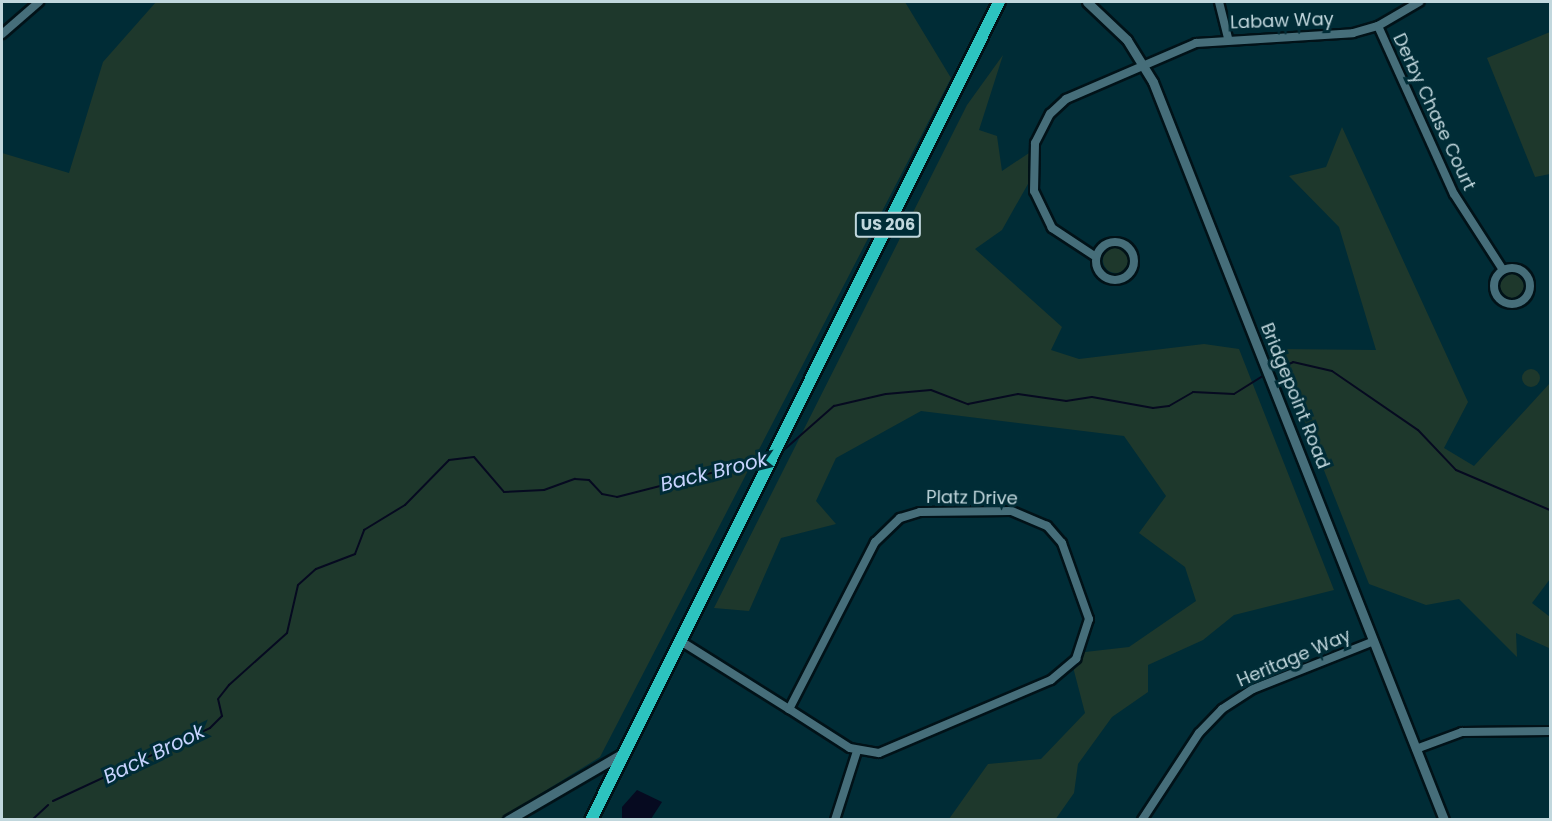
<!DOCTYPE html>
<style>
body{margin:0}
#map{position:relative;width:1552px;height:821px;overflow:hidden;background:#002c36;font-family:Poppins,sans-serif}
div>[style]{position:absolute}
.green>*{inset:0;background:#1e382c}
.round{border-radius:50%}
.water>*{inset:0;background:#060a20}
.stream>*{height:2px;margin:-1px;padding:0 1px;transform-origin:1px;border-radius:1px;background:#060a20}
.roads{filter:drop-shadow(2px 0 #011218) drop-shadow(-2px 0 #011218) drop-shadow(0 2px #011218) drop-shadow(0 -2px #011218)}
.minor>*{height:8px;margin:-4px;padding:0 4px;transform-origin:4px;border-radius:4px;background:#466e7a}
.minor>.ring{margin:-4px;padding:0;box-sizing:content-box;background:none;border:8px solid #466e7a;border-radius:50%}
.tertiary>*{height:9px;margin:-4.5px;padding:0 4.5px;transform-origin:4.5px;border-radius:4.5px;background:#466e7a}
.trunk>*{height:12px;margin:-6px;padding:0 6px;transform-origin:6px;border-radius:6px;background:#2dc3bf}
span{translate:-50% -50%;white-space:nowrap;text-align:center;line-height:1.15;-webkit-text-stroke:6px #002c36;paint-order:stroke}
.shield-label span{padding:2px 4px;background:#002c36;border:2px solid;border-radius:4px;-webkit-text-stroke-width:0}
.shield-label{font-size:16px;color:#c1d7dd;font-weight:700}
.street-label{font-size:18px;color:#c1d7dd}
.water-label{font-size:20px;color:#c7d3fe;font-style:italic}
.frame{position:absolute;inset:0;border:3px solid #c1d7dd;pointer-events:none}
</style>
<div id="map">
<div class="green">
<div style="clip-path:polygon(156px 2px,905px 2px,951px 78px,600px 757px,500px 819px,2px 819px,2px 153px,69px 173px,103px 62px)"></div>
<div style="clip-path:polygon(1550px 32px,1550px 174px,1535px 177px,1487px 58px)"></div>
<div style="clip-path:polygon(1003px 55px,979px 130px,997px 136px,1002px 171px,1035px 149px,1033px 175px,1002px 230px,975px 249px,1062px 327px,1051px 350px,1079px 359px,1204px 344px,1239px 349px,1334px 590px,1234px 615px,1203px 640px,1148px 665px,1148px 692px,1112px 717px,1078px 764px,1074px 793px,1055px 820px,949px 819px,988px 764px,1041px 759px,1085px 713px,1073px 667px,1085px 652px,1129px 647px,1196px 601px,1185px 567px,1139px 533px,1166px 496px,1124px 436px,921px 411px,836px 458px,816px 501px,836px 524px,781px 538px,749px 611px,714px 608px,967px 105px)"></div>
<div style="clip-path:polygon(1342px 127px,1468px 402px,1444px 448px,1474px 466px,1550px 383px,1550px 579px,1532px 603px,1550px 617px,1549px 648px,1516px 633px,1517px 657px,1459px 599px,1426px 605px,1369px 584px,1276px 349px,1376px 350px,1339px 227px,1289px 176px,1326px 167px)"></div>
<div class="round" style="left:1103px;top:247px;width:26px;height:26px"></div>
<div class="round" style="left:1500px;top:273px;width:26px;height:26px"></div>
<div class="round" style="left:1522px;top:369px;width:18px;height:18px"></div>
</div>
<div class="water">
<div style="clip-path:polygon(637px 790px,662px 802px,651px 819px,622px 819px,622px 807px)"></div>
</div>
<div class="stream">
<div style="left:1270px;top:372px;width:25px;rotate:-23deg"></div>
<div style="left:1293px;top:362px;width:40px;rotate:13deg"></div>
<div style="left:1332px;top:371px;width:104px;rotate:34.5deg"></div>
<div style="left:1418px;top:430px;width:55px;rotate:46.5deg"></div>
<div style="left:1456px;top:470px;width:102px;rotate:23.1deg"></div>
<div style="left:777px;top:456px;width:76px;rotate:-41.3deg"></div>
<div style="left:834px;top:406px;width:53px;rotate:-13deg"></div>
<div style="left:886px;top:394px;width:45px;rotate:-5.1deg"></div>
<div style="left:931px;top:390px;width:40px;rotate:21deg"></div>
<div style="left:968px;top:404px;width:51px;rotate:-11.3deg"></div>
<div style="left:1018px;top:394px;width:49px;rotate:8.3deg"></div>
<div style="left:1066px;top:401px;width:26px;rotate:-9deg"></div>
<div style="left:1092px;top:397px;width:62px;rotate:10.2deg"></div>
<div style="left:1153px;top:408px;width:16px;rotate:-7deg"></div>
<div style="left:1169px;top:406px;width:28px;rotate:-30deg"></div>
<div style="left:1193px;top:392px;width:41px;rotate:2.8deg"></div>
<div style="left:1234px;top:394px;width:36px;rotate:-32deg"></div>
<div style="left:53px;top:801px;width:173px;rotate:-24.9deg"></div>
<div style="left:210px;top:728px;width:17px;rotate:-45deg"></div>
<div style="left:222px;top:716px;width:17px;rotate:-103deg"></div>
<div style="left:218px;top:699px;width:18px;rotate:-52deg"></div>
<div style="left:229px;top:685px;width:78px;rotate:-41.9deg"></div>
<div style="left:287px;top:633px;width:49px;rotate:-77.1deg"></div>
<div style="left:298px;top:585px;width:24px;rotate:-42deg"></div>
<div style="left:316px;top:569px;width:42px;rotate:-21deg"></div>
<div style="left:355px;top:554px;width:26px;rotate:-69deg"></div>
<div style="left:364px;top:530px;width:48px;rotate:-31.4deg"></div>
<div style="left:405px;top:505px;width:63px;rotate:-45.6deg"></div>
<div style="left:449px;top:460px;width:25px;rotate:-7deg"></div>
<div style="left:474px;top:457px;width:46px;rotate:49.4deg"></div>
<div style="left:504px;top:492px;width:40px;rotate:-2.9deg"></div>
<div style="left:544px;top:490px;width:33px;rotate:-20deg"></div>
<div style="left:575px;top:479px;width:14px;rotate:4deg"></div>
<div style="left:589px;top:480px;width:19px;rotate:47deg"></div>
<div style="left:602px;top:494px;width:15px;rotate:11deg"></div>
<div style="left:617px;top:497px;width:154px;rotate:-14.3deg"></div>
<div style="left:32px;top:820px;width:22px;rotate:-43deg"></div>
</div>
<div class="roads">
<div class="minor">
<div style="left:1219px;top:2px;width:37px;rotate:76deg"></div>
<div style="left:1378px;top:26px;width:184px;rotate:65.7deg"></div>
<div style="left:1454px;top:194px;width:90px;rotate:57.2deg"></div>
<div style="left:2px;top:34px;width:49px;rotate:-40.9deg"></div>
<div class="ring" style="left:1096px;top:242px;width:30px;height:30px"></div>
<div style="left:1096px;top:257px;width:53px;rotate:-146.6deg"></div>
<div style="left:1052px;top:228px;width:41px;rotate:-115.9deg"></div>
<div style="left:1034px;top:191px;width:48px;rotate:-88.8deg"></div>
<div style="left:1035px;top:143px;width:33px;rotate:-63deg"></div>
<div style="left:1050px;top:114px;width:22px;rotate:-43deg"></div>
<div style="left:1066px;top:99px;width:142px;rotate:-23.3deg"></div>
<div style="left:1196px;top:43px;width:157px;rotate:-3.6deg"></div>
<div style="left:1353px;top:33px;width:26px;rotate:-16deg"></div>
<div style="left:1378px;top:26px;width:48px;rotate:-30.3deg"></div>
<div class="ring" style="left:1494px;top:268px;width:28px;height:28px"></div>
<div style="left:679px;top:640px;width:130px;rotate:32.1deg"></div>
<div style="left:789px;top:709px;width:72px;rotate:32.6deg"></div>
<div style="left:850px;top:748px;width:29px;rotate:10deg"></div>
<div style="left:879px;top:753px;width:187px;rotate:-23deg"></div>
<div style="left:1051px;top:680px;width:33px;rotate:-40deg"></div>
<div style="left:1076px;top:659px;width:42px;rotate:-72deg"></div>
<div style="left:1089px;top:619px;width:81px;rotate:-109.6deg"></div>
<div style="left:1062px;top:543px;width:23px;rotate:-131deg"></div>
<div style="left:1047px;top:526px;width:39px;rotate:-157deg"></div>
<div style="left:1011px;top:511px;width:91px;rotate:179.4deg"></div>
<div style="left:920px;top:512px;width:21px;rotate:163deg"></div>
<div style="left:900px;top:518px;width:35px;rotate:136deg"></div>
<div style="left:875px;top:542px;width:188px;rotate:117.2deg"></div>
<div style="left:1416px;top:749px;width:49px;rotate:-20.3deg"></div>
<div style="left:1462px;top:732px;width:88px;rotate:-0.7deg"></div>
<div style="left:835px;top:820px;width:72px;rotate:-72.3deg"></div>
<div style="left:1142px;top:820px;width:104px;rotate:-56.8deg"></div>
<div style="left:1199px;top:733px;width:33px;rotate:-46deg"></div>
<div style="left:1222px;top:709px;width:37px;rotate:-33deg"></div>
<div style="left:1253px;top:689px;width:130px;rotate:-21.6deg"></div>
</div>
<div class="tertiary">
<div style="left:1087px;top:2px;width:55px;rotate:43.5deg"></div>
<div style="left:1127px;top:40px;width:49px;rotate:58.2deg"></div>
<div style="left:1153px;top:82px;width:793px;rotate:68.48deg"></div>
<div style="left:508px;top:820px;width:133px;rotate:-30.2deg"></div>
</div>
<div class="trunk">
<div style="left:591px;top:820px;width:914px;rotate:-63.49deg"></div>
</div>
</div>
<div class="shield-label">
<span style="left:888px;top:225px">US 206</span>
</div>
<div class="street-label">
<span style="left:1282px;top:21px;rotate:-2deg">Labaw Way</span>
<span style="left:1434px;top:112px;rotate:65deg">Derby Chase Court</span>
<span style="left:1295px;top:396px;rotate:68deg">Bridgepoint Road</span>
<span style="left:972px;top:498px;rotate:1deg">Platz Drive</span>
<span style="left:1294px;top:658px;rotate:-23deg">Heritage Way</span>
</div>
<div class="water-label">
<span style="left:714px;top:472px;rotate:-14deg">Back Brook</span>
<span style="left:154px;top:754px;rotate:-26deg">Back Brook</span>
</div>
<div class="frame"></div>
</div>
